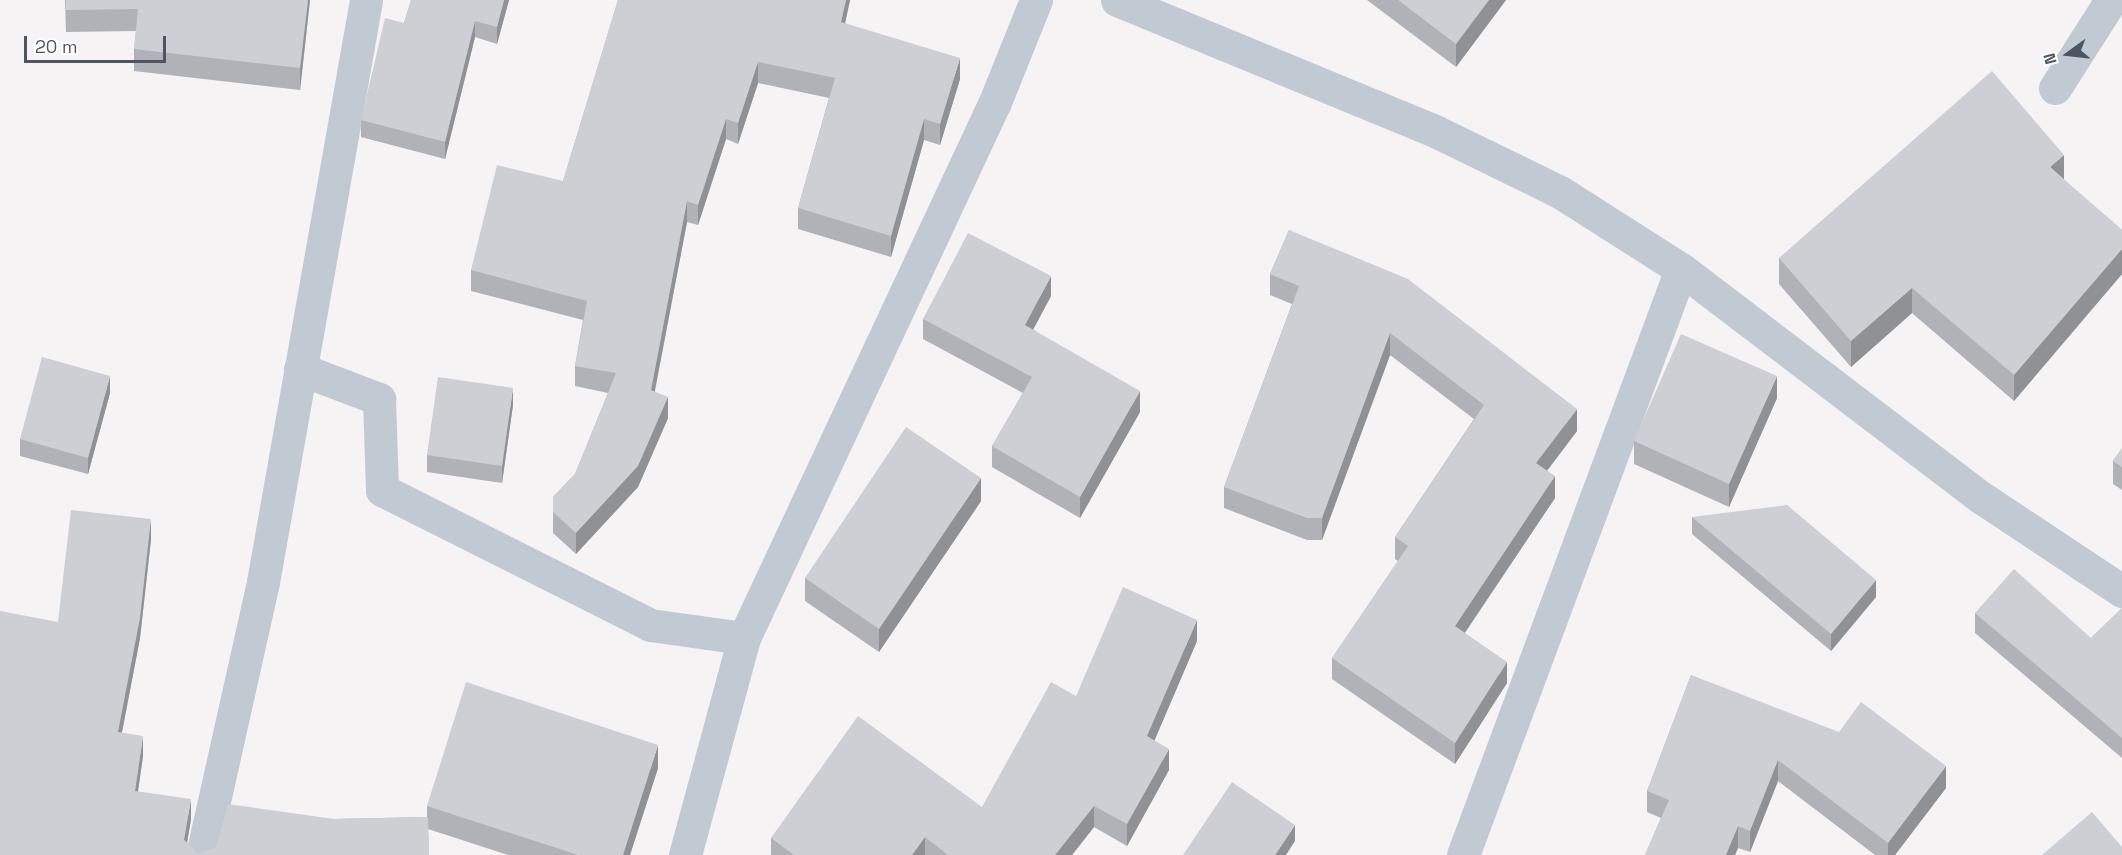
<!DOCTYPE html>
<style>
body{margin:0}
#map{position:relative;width:2122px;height:855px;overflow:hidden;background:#f5f3f3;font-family:"Space Grotesk",sans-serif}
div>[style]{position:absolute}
.minor>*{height:33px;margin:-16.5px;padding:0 16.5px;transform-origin:16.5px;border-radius:16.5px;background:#c1cad2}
.wall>*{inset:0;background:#b0b2b7}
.shaded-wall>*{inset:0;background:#909195}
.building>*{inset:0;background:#cdcfd5}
span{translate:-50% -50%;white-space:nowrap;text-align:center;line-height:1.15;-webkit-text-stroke:5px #fff;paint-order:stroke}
.north{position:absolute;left:2038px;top:24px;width:60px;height:60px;-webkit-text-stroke:4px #fff;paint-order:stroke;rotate:255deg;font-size:16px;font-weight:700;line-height:24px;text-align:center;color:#4a5661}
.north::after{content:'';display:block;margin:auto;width:21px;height:27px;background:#4a5661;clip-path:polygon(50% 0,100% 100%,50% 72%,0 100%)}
.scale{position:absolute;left:24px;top:36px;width:142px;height:27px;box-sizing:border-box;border:3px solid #4a5661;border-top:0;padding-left:8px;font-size:18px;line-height:21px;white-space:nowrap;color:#4a5661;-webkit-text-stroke:4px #fff;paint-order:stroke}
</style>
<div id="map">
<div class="minor">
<div style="left:1117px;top:0;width:346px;rotate:22.4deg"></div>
<div style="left:1437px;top:132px;width:137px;rotate:26deg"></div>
<div style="left:1560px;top:192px;width:143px;rotate:32.5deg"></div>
<div style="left:1681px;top:269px;width:378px;rotate:37.3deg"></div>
<div style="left:1982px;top:498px;width:168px;rotate:33.6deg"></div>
<div style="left:2055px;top:88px;width:104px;rotate:-57.5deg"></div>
<div style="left:300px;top:369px;width:85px;rotate:20.8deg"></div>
<div style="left:379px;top:399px;width:91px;rotate:88.1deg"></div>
<div style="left:382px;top:490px;width:300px;rotate:26.7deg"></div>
<div style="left:650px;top:625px;width:95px;rotate:7.9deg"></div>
<div style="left:202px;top:855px;width:280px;rotate:-77.4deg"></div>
<div style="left:263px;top:582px;width:591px;rotate:-79.96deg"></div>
<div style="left:685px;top:855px;width:225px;rotate:-74.8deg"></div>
<div style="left:744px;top:638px;width:592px;rotate:-64.91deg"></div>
<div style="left:995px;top:102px;width:110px;rotate:-68.1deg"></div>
<div style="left:1463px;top:855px;width:625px;rotate:-69.59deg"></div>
</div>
<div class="wall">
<div style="clip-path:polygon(65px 0,310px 0,300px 90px,134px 71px,134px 49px,136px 31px,66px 32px)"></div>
<div style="clip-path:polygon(411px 0,509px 0,497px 44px,475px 37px,445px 159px,361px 137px,361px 120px,404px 23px)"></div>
<div style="clip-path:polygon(618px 0,850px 0,845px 23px,960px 79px,940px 145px,924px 140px,891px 257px,798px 229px,798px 208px,829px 98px,758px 83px,738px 144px,726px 139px,698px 225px,687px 222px,655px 391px,668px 418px,638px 487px,576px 554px,553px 533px,553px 497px,575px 474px,608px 393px,575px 386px,575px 366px,583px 320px,471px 291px,471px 270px,563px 181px)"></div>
<div style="clip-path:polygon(1367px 0,1506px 0,1456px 67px)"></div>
<div style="clip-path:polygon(2064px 180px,2122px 230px,2122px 274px,2014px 401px,1912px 313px,1851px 367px,1779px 284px,1779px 258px)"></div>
<div style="clip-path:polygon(1289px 230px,1577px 431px,1547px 471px,1555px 498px,1465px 633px,1507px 683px,1455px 764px,1332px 679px,1332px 658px,1398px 561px,1395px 559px,1395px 537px,1474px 419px,1390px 355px,1322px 540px,1307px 540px,1224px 508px,1224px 487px,1292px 304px,1270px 295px,1270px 274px)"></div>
<div style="clip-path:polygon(1051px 296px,1033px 329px,1140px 412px,1080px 518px,992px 467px,992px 446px,1023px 393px,923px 339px,923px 319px)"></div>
<div style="clip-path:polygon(110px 393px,88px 474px,20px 456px,20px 439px)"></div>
<div style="clip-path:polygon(1777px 398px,1729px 507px,1634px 464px,1634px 441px)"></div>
<div style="clip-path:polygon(513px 405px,502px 483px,427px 472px,427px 455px)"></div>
<div style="clip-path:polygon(2122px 448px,2122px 490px,2113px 484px,2113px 461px)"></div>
<div style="clip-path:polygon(981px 501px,879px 652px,805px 601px,805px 578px)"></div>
<div style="clip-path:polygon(1692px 517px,1876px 597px,1831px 651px,1692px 534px)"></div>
<div style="clip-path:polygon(151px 539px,140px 638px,122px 733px,143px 756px,138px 792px,191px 819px,187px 843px,198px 853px,334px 819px,427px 817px,427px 806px,658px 768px,630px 855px,508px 855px,428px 829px,429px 855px,0 855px,58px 622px)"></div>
<div style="clip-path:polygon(2122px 608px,2122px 758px,1975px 633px,1975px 613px,2091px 638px)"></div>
<div style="clip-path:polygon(1197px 641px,1154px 741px,1169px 770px,1127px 846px,1094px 827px,1072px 855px,771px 855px,771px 838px,982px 807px,1076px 696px)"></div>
<div style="clip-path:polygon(1691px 675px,1946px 788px,1895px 855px,1875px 855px,1778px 781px,1750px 852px,1738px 848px,1735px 855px,1645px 855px,1661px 818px,1647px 812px,1647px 791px)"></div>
</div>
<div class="shaded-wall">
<div style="clip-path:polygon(308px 0,310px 0,300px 90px,300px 68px)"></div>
<div style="clip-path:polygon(504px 0,509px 0,497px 44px,497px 27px)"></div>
<div style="clip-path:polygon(846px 0,850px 0,841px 42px,841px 22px)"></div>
<div style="clip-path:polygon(1489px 0,1506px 0,1456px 67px,1456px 44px)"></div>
<div style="clip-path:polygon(475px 21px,475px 37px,445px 159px,445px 142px)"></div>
<div style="clip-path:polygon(960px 58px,960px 79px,940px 145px,940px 124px)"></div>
<div style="clip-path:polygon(758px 62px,758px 83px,738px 144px,738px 123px)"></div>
<div style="clip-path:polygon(726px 119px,726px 139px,698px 225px,698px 205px)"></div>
<div style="clip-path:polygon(924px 119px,924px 140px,891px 257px,891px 236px)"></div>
<div style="clip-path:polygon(2064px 155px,2064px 180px,2050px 167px)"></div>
<div style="clip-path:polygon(687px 201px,687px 222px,651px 410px,651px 390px)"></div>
<div style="clip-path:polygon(2122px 249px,2122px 274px,2014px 401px,2014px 375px)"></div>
<div style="clip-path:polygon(1051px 276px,1051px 296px,1025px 345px,1025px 325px)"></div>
<div style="clip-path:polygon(1912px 288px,1912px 313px,1851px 367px,1851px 341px)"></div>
<div style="clip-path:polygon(1390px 333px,1390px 355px,1322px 540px,1322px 518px)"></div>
<div style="clip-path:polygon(110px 376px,110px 393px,88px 474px,88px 458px)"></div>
<div style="clip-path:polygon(1777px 376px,1777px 398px,1729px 507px,1729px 484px)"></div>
<div style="clip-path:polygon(513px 388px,513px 405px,502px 483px,502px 466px)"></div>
<div style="clip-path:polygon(1140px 391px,1140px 412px,1080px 518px,1080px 497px)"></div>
<div style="clip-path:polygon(668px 397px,668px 418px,638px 487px,576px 554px,576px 533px)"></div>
<div style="clip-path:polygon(1577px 409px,1577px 431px,1536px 485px,1536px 463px)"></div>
<div style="clip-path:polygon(1555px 476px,1555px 498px,1455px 647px,1455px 626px)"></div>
<div style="clip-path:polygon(981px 478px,981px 501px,879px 652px,879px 629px)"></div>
<div style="clip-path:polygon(151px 519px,151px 539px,140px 638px,118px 752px,118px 732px)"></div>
<div style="clip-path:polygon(1876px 580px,1876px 597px,1831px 651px,1831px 634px)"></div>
<div style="clip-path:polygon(1197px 620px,1197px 641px,1147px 758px,1147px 736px)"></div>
<div style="clip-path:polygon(1507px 662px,1507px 683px,1455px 764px,1455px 743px)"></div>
<div style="clip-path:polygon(143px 736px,143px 756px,135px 811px,135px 791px)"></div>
<div style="clip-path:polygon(658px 745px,658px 768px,630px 855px,623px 855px)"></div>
<div style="clip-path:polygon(1169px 749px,1169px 770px,1127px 846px,1127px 824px)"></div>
<div style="clip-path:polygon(1778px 760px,1778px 781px,1750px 852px,1750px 831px)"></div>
<div style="clip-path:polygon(1946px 766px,1946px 788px,1895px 855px,1888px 855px,1888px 843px)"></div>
<div style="clip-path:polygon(191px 799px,191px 819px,185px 855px,184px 840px)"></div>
<div style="clip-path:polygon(1094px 806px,1094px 827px,1072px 855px,1055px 855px)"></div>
<div style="clip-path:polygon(1295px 825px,1295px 841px,1286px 855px,1275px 855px)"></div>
<div style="clip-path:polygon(1738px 826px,1738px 848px,1735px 855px,1726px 855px)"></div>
<div style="clip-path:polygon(925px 837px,925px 855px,912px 855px)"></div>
</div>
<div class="building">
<div style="clip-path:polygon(66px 0,308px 0,300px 68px,134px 49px,138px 9px,66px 10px)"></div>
<div style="clip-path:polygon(411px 0,504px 0,497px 27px,475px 21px,445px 142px,361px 120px,385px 18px,404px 23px)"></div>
<div style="clip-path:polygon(618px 0,846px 0,841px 22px,960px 58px,940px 124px,924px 119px,891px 236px,798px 208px,835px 78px,758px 62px,738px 123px,726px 119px,698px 205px,687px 201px,651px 390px,668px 397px,638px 466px,576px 533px,553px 512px,553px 497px,575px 474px,616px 373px,575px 366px,587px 301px,471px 270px,497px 165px,563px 181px)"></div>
<div style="clip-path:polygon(1398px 0,1489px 0,1456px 44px)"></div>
<div style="clip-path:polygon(1992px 71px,2064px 155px,2050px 167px,2122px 230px,2122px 249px,2014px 375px,1912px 288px,1851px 341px,1779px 258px)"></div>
<div style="clip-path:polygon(1289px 230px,1408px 279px,1577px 409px,1536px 463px,1555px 476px,1455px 626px,1507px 662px,1455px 743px,1332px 658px,1408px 546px,1395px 537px,1484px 405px,1390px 333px,1322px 518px,1307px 518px,1224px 487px,1299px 286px,1270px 274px)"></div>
<div style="clip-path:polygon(968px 233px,1051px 276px,1025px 325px,1140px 391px,1080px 497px,992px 446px,1032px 377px,923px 319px)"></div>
<div style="clip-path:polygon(1681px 334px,1777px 376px,1729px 484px,1634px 441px)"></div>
<div style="clip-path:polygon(42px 357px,110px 376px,88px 458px,20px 439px)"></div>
<div style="clip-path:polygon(438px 377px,513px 388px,502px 466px,427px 455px)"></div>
<div style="clip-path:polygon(906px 427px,981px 478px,879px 629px,805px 578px)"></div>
<div style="clip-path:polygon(2122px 448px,2122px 467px,2113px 461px)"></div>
<div style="clip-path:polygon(1787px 505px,1876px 580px,1831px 634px,1692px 517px)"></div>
<div style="clip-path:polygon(71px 510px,151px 519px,140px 618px,118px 732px,143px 736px,135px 791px,191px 799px,184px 840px,198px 853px,216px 847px,228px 804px,334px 819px,428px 817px,429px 855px,0 855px,0 611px,58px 622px)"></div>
<div style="clip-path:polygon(2014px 569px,2091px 638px,2122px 608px,2122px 738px,1975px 613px)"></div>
<div style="clip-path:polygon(1123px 587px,1197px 620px,1147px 736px,1169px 749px,1127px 824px,1094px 806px,1055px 855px,948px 855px,925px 837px,912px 855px,794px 855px,771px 838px,858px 716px,982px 807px,1051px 682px,1076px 696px)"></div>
<div style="clip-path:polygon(1691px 675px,1839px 732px,1861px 702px,1946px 766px,1888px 843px,1778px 760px,1750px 831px,1738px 826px,1726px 855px,1645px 855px,1669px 800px,1647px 791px)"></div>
<div style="clip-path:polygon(466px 682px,658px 745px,623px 855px,578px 855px,427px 806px)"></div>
<div style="clip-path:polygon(1232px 782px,1295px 825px,1275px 855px,1183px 855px)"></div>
<div style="clip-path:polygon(2092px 812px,2122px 847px,2122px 855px,2042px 855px)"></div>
</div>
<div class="north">N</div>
<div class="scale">20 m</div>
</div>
